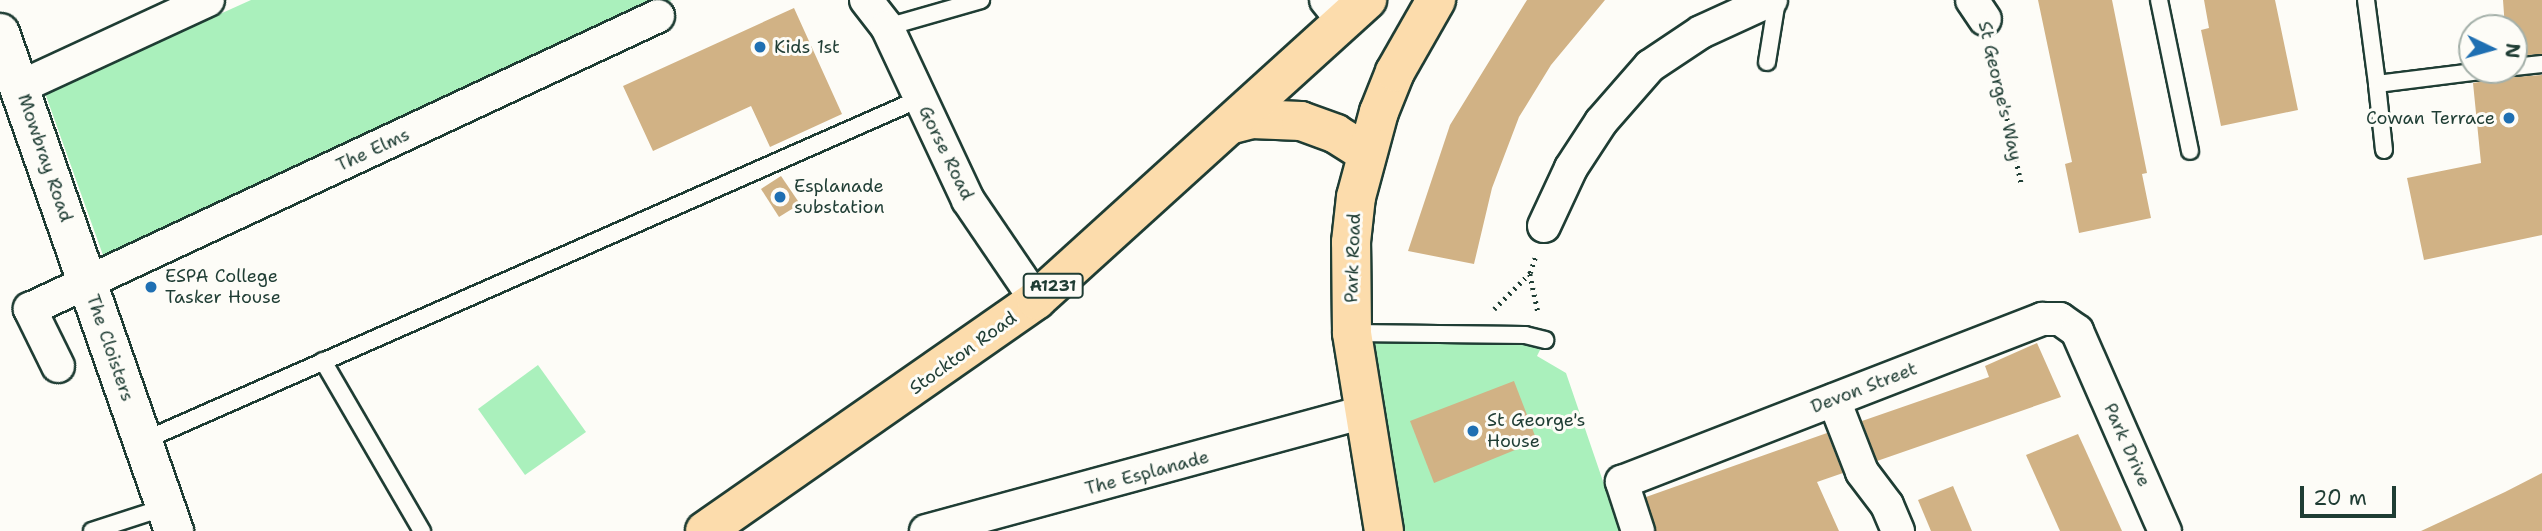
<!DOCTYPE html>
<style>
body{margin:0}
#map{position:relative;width:2542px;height:531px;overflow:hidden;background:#fdfcf7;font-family:"Shantell Sans",sans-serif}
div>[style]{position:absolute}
.green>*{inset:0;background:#aaf0bc}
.building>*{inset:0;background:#d1b285}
.path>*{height:4.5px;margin-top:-2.25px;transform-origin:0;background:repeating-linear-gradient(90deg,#1f3d34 0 2px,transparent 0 7px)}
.roads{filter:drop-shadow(2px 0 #1f3d34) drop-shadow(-2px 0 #1f3d34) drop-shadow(0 2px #1f3d34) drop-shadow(0 -2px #1f3d34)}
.lane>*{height:16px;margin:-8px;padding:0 8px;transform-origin:8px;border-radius:8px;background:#fdfcf7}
.street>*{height:32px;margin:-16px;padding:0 16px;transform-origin:16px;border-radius:16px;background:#fdfcf7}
.secondary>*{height:38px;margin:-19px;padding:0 19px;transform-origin:19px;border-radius:19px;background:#fdfcf7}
.highway>*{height:38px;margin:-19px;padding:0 19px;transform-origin:19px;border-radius:19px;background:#fcdcac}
.dots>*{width:19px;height:19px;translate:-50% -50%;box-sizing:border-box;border:4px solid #fdfcf7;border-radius:50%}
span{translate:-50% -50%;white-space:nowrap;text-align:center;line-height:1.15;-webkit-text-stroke:6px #fdfcf7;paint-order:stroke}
.shield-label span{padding:2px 5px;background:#fdfcf7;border:2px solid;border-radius:5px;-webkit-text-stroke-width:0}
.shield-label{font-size:16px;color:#1f3d34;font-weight:700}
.poi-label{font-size:18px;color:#1f3d34}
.left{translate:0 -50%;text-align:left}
.right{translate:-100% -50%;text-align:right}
.street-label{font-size:18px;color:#1f3d34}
.north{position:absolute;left:2458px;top:14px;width:70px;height:70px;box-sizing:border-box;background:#fdfcf7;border:2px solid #a4b0a9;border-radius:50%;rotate:95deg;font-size:19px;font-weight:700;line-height:28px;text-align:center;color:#1f3d34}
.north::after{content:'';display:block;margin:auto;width:24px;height:32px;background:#1f6fb2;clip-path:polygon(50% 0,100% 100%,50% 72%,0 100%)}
.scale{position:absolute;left:2300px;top:486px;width:96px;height:32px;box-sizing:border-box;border:4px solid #1f3d34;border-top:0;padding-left:9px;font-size:21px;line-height:24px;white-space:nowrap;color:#1f3d34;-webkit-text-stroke:5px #fdfcf7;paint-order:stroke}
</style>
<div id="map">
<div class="green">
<div style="clip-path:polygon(251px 0,672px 0,104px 258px,45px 93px)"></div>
<div style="clip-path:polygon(1366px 333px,1545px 340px,1537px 356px,1566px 373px,1620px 531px,1402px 531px)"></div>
<div style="clip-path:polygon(538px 365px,586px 432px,525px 475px,478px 409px)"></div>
</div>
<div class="building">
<div style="clip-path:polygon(1527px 0,1605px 0,1551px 65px,1519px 117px,1492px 188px,1474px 264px,1408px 251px,1450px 125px)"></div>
<div style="clip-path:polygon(2038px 0,2112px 0,2147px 173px,2142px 174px,2151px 218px,2079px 233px,2065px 164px,2072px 162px)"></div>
<div style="clip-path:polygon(2204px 0,2275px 0,2298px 110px,2221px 126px,2201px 30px,2209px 28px)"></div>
<div style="clip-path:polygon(2503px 0,2542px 0,2542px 54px,2514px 56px,2514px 28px,2505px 28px)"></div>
<div style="clip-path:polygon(794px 8px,842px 114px,770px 147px,751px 106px,653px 151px,623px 86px)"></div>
<div style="clip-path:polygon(2500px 70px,2514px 77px,2542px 75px,2542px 235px,2424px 260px,2407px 178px,2481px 163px,2473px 83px,2496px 79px)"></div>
<div style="clip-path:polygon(781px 176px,800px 204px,779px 217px,761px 189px)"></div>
<div style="clip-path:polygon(2037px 343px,2061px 397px,1877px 461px,1862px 421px,1989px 377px,1985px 366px)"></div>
<div style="clip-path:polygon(1514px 381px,1537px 441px,1434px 483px,1410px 421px)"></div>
<div style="clip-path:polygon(1827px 433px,1843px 473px,1817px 482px,1839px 531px,1656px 531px,1646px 497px)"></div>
<div style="clip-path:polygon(2078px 434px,2084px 447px,2122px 531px,2060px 531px,2026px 455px)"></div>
<div style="clip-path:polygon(2542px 473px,2542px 531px,2421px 531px,2505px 492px)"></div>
<div style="clip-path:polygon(1953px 486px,1972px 531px,1931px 531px,1918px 500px)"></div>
</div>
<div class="path">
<div style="left:1992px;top:50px;width:139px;rotate:77.6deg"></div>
<div style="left:1530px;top:274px;width:40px;rotate:78deg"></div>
<div style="left:1494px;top:309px;width:51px;rotate:-45deg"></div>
<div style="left:1530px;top:273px;width:20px;rotate:-72deg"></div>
</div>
<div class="roads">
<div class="lane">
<div style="left:2159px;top:0;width:154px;rotate:78.4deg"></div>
<div style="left:2366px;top:0;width:85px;rotate:82.5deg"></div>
<div style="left:887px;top:27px;width:98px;rotate:-16deg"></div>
<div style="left:1767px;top:62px;width:63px;rotate:-80.8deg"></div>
<div style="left:2514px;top:67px;width:28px;rotate:-6deg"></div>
<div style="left:2384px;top:150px;width:66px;rotate:-96.1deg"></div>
<div style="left:2377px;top:84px;width:114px;rotate:-7.1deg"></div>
<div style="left:1353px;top:333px;width:172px;rotate:0.7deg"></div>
<div style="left:1525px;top:335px;width:21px;rotate:14deg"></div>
<div style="left:323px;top:361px;width:197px;rotate:59.8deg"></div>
<div style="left:143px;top:441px;width:848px;rotate:-23.78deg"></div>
<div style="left:92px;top:531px;width:78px;rotate:-18deg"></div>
</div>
<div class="street">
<div style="left:866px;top:0;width:34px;rotate:52deg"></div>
<div style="left:887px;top:27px;width:191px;rotate:64.9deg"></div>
<div style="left:968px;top:200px;width:121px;rotate:55.8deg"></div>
<div style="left:1326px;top:0;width:28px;rotate:51deg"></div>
<div style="left:1972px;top:0;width:23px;rotate:56deg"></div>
<div style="left:20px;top:87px;width:207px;rotate:-24.8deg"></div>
<div style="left:1544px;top:226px;width:64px;rotate:-65deg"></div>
<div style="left:1571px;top:168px;width:55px;rotate:-56.9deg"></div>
<div style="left:1601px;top:122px;width:74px;rotate:-48.8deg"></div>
<div style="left:1650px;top:66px;width:61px;rotate:-33.7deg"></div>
<div style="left:1701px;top:32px;width:77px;rotate:-24.6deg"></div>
<div style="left:58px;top:366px;width:64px;rotate:-116.2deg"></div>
<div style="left:30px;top:309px;width:693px;rotate:-25.01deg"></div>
<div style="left:1834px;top:400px;width:77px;rotate:68.7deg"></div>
<div style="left:1862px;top:472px;width:41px;rotate:52.9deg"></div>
<div style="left:1887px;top:505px;width:28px;rotate:67deg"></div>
<div style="left:926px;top:531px;width:457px;rotate:-15.2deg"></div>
<div style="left:1638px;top:531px;width:52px;rotate:-108.1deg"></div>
<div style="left:1622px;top:482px;width:451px;rotate:-21.2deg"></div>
<div style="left:2042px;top:319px;width:18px"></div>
<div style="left:2060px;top:319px;width:21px;rotate:35deg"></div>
<div style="left:2077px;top:331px;width:219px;rotate:66.3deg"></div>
</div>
<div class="secondary">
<div style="left:0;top:33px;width:528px;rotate:70.74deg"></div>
</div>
<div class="highway">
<div style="left:1233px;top:124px;width:20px;rotate:-15deg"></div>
<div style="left:1252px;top:119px;width:49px;rotate:2.3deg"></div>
<div style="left:1301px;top:121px;width:37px;rotate:20deg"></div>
<div style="left:1336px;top:134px;width:36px;rotate:32deg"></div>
<div style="left:705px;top:531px;width:404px;rotate:-34.9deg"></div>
<div style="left:1036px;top:300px;width:447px;rotate:-42.2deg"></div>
<div style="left:1384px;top:531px;width:201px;rotate:-99.2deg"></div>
<div style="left:1352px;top:333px;width:91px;rotate:-90.6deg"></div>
<div style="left:1351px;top:242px;width:45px;rotate:-83.7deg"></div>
<div style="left:1356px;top:197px;width:88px;rotate:-74.9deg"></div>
<div style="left:1379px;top:112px;width:43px;rotate:-68.2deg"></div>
<div style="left:1395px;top:72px;width:83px;rotate:-60.3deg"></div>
</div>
</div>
<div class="dots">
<div style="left:760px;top:47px;background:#1f6fb2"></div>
<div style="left:2509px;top:118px;background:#1f6fb2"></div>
<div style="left:780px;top:197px;background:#1f6fb2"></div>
<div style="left:151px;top:287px;background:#1f6fb2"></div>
<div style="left:1473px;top:431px;background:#1f6fb2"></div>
</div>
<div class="shield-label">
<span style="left:1053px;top:286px">A1231</span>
</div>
<div class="poi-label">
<span class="left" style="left:774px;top:47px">Kids 1st</span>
<span class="right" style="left:2495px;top:118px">Cowan Terrace</span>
<span class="left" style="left:794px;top:197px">Esplanade<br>substation</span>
<span class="left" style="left:165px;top:287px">ESPA College<br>Tasker House</span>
<span class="left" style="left:1487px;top:431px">St George's<br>House</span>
</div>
<div class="street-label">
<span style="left:2000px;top:91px;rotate:77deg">St George's Way</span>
<span style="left:373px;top:150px;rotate:-25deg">The Elms</span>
<span style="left:946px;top:153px;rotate:64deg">Gorse Road</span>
<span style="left:45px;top:158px;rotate:71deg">Mowbray Road</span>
<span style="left:1353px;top:258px;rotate:-88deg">Park Road</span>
<span style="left:110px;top:348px;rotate:71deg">The Cloisters</span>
<span style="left:963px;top:353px;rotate:-36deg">Stockton Road</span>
<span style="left:1864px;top:388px;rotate:-21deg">Devon Street</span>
<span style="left:2127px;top:445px;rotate:66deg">Park Drive</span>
<span style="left:1147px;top:473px;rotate:-15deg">The Esplanade</span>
</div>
<div class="north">N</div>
<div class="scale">20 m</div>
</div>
